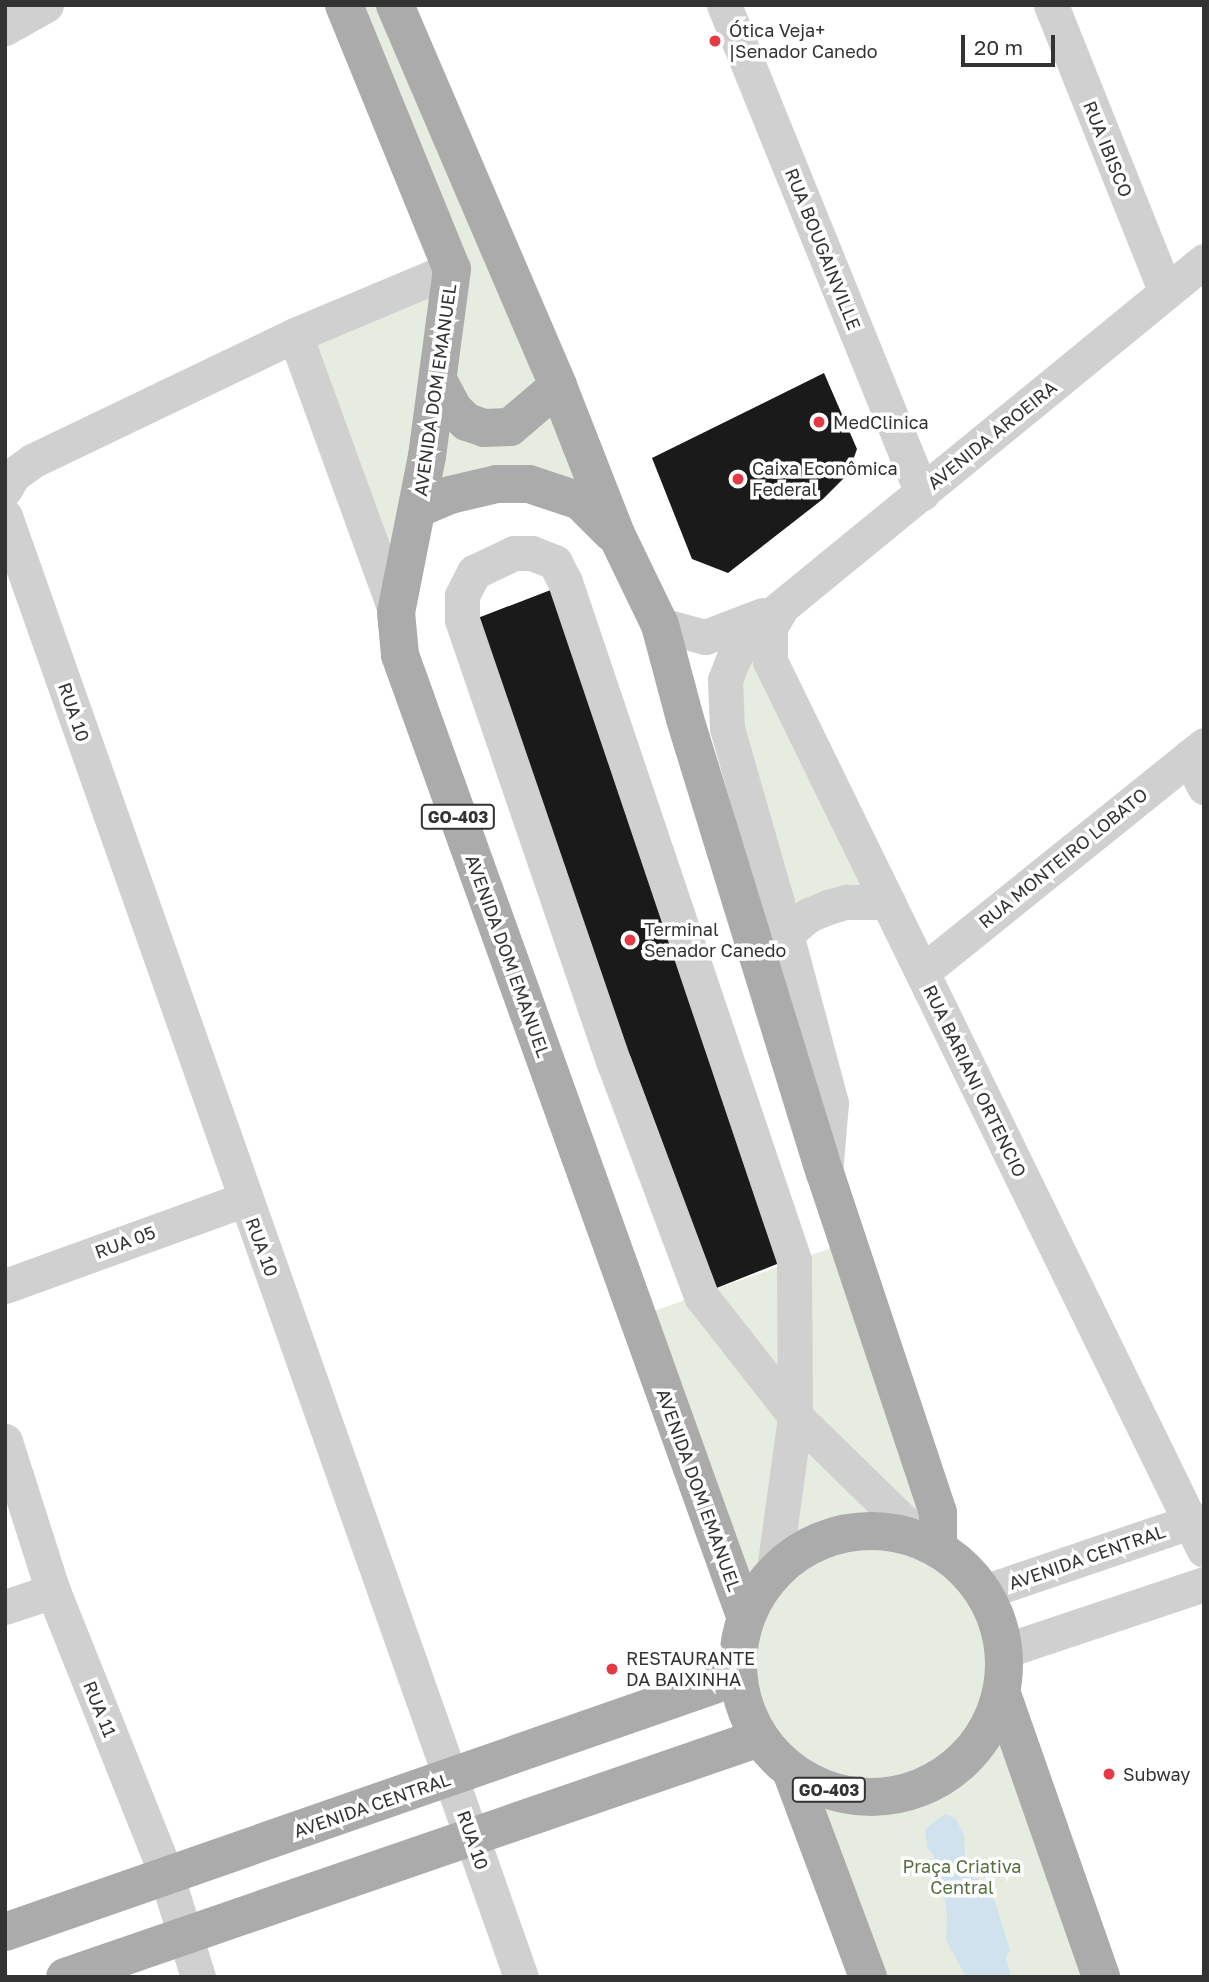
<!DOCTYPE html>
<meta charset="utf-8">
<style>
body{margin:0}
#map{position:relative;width:1209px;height:1982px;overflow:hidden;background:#fff;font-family:"Golos Text",sans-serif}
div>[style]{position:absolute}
.green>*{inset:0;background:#e6ecdf}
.water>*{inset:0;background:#cfe2ee}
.building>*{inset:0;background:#1a1a1a}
.minor>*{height:35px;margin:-17.5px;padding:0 17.5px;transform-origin:17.5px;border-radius:17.5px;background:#d0d0d0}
.major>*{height:38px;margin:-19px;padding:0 19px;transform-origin:19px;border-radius:19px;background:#ababab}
.major>.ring{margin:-19px;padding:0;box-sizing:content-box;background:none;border:38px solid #ababab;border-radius:50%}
.dots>*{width:19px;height:19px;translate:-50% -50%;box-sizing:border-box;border:4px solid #fff;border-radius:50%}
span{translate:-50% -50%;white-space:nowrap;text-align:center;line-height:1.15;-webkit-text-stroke:7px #fff;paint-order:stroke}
.shield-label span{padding:2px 5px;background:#fff;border:2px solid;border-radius:5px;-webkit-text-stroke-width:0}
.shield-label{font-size:16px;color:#333;font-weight:700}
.poi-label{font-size:18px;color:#333}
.left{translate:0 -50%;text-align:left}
.street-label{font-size:18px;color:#333}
.park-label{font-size:18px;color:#56703f}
.frame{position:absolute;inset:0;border:7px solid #333;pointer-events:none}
.scale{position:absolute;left:961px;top:35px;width:94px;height:32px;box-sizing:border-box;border:4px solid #333;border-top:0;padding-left:9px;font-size:21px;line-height:24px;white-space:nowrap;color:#333;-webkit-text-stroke:5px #fff;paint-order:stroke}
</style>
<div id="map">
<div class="green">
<div style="clip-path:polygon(339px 5px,394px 5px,616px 534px,535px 486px,417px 509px,396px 612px,295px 335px,452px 269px)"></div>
<div style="clip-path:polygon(743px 642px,888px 902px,796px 924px,725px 680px)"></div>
<div style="clip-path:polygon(848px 1242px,929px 1545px,962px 1566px,984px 1592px,1000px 1628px,1004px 1651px,998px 1700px,1101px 1977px,868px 1977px,791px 1771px,771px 1752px,751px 1724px,741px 1697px,737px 1650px,751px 1610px,637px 1317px)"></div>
</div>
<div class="water">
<div style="clip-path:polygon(945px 1814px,955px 1818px,959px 1825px,964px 1835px,965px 1857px,974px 1877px,983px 1882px,995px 1902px,1010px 1950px,1006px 1957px,1011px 1977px,966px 1977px,946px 1940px,947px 1914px,942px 1881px,933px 1854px,927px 1847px,925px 1829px)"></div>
</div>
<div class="building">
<div style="clip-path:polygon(824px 373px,857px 449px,848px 474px,823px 499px,728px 573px,692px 559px,652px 458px)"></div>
<div style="clip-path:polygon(561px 586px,787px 1260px,704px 1293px,470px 621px)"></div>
</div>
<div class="minor">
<div style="left:724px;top:5px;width:527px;rotate:67.92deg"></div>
<div style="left:1051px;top:5px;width:309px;rotate:68.2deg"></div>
<div style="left:5px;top:28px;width:47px;rotate:-29.3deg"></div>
<div style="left:295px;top:335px;width:295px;rotate:70deg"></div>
<div style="left:5px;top:489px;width:16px;rotate:-60deg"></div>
<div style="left:13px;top:475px;width:24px;rotate:-36deg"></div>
<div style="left:32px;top:461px;width:292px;rotate:-25.6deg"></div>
<div style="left:295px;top:335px;width:170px;rotate:-22.8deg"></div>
<div style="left:5px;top:516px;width:1549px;rotate:70.55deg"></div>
<div style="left:780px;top:610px;width:20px;rotate:120deg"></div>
<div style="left:770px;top:627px;width:34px;rotate:90deg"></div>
<div style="left:770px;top:661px;width:989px;rotate:63.98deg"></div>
<div style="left:660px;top:625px;width:47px;rotate:14.9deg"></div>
<div style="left:705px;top:637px;width:62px;rotate:-20.8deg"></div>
<div style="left:1189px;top:757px;width:34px;rotate:63deg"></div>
<div style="left:786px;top:934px;width:214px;rotate:-106deg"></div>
<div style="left:727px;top:728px;width:48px;rotate:-92.4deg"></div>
<div style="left:725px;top:680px;width:25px;rotate:-69deg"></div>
<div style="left:734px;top:657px;width:32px;rotate:-55deg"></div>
<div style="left:752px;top:631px;width:584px;rotate:-39.3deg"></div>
<div style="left:922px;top:972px;width:362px;rotate:-38.8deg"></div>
<div style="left:825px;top:1173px;width:70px;rotate:-85.1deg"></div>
<div style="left:831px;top:1103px;width:175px;rotate:-104.9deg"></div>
<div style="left:786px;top:934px;width:30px;rotate:-40deg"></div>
<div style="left:809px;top:915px;width:21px;rotate:-23deg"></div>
<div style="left:828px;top:907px;width:19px;rotate:-16deg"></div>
<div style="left:846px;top:902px;width:42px"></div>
<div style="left:5px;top:1286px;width:255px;rotate:-19.9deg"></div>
<div style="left:5px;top:1441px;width:157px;rotate:72.3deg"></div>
<div style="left:53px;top:1591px;width:305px;rotate:68.2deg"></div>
<div style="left:166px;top:1874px;width:108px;rotate:72.7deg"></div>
<div style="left:774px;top:1570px;width:155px;rotate:-82.2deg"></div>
<div style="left:795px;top:1416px;width:156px;rotate:-90.4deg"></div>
<div style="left:794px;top:1260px;width:716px;rotate:-108.66deg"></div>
<div style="left:565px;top:582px;width:22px;rotate:-117deg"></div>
<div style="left:555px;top:562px;width:25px;rotate:-159deg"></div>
<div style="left:532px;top:553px;width:18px;rotate:180deg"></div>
<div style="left:514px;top:553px;width:44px;rotate:154.6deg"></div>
<div style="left:474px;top:572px;width:27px;rotate:117deg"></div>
<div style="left:462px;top:596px;width:24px;rotate:90deg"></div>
<div style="left:462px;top:620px;width:468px;rotate:71.1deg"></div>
<div style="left:614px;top:1063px;width:249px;rotate:69.5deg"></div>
<div style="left:701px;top:1296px;width:152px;rotate:51.9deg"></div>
<div style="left:795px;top:1416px;width:180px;rotate:44.3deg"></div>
<div style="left:984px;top:1592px;width:218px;rotate:-18.8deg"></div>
<div style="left:5px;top:1607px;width:51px;rotate:-18.4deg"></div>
<div style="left:1004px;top:1651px;width:211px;rotate:-18.5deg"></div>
</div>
<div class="major">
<div style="left:344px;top:5px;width:285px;rotate:67.8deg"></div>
<div style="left:452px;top:269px;width:189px;rotate:97.6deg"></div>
<div style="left:427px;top:456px;width:159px;rotate:101.2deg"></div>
<div style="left:396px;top:612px;width:43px;rotate:84.7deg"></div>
<div style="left:400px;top:655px;width:1021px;rotate:70.25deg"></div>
<div style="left:395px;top:5px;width:414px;rotate:66.8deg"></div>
<div style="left:558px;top:386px;width:159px;rotate:68.6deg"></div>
<div style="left:616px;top:534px;width:101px;rotate:64.2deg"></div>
<div style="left:660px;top:625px;width:97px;rotate:75.1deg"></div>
<div style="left:685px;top:719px;width:475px;rotate:72.9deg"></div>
<div style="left:825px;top:1173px;width:358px;rotate:71.6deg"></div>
<div style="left:938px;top:1513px;width:35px;rotate:90deg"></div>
<div style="left:439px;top:382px;width:32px;rotate:62deg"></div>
<div style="left:454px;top:410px;width:18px;rotate:43deg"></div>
<div style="left:467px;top:422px;width:18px;rotate:19deg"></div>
<div style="left:484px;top:428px;width:26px;rotate:-2deg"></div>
<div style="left:510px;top:427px;width:63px;rotate:-40.5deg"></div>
<div style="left:417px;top:509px;width:36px;rotate:-23deg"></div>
<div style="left:450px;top:495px;width:48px;rotate:-13.2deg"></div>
<div style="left:497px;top:484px;width:32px"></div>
<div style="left:529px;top:484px;width:54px;rotate:18.4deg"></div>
<div style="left:580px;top:501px;width:45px;rotate:45deg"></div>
<div class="ring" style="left:738px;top:1531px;width:228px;height:228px"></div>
<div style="left:1002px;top:1694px;width:300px;rotate:70.7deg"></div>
<div style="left:791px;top:1771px;width:220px;rotate:69.5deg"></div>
<div style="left:5px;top:1932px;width:775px;rotate:-19.21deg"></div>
<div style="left:65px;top:1977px;width:734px;rotate:-19deg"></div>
</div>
<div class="dots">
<div style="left:715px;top:41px;background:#e63946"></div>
<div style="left:819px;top:422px;background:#e63946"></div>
<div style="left:738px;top:479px;background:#e63946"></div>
<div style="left:630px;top:940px;background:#e63946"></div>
<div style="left:612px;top:1669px;background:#e63946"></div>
<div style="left:1109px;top:1774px;background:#e63946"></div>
</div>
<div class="shield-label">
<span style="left:458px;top:817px">GO-403</span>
<span style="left:829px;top:1790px">GO-403</span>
</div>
<div class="poi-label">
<span class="left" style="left:729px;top:41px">Ótica Veja+<br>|Senador Canedo</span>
<span class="left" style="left:833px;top:422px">MedClinica</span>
<span class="left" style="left:752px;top:479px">Caixa Econômica<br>Federal</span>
<span class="left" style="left:644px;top:940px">Terminal<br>Senador Canedo</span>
<span class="left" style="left:626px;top:1669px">RESTAURANTE<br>DA BAIXINHA</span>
<span class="left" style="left:1123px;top:1774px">Subway</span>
</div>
<div class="street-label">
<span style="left:1108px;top:149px;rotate:68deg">RUA IBISCO</span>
<span style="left:823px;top:249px;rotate:68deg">RUA BOUGAINVILLE</span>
<span style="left:435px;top:390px;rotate:-82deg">AVENIDA DOM EMANUEL</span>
<span style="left:992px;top:435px;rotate:-39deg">AVENIDA AROEIRA</span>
<span style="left:74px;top:712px;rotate:71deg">RUA 10</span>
<span style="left:1063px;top:858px;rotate:-39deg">RUA MONTEIRO LOBATO</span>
<span style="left:508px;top:956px;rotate:70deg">AVENIDA DOM EMANUEL</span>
<span style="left:975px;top:1081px;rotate:64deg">RUA BARIANI ORTENCIO</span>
<span style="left:125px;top:1242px;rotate:-20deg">RUA 05</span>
<span style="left:262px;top:1247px;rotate:70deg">RUA 10</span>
<span style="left:699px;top:1490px;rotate:70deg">AVENIDA DOM EMANUEL</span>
<span style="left:1087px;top:1557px;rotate:-19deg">AVENIDA CENTRAL</span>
<span style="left:100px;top:1709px;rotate:68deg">RUA 11</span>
<span style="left:372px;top:1805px;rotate:-19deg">AVENIDA CENTRAL</span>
<span style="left:473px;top:1840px;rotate:71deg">RUA 10</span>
</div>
<div class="park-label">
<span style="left:962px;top:1877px">Praça Criativa<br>Central</span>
</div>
<div class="frame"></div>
<div class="scale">20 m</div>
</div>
